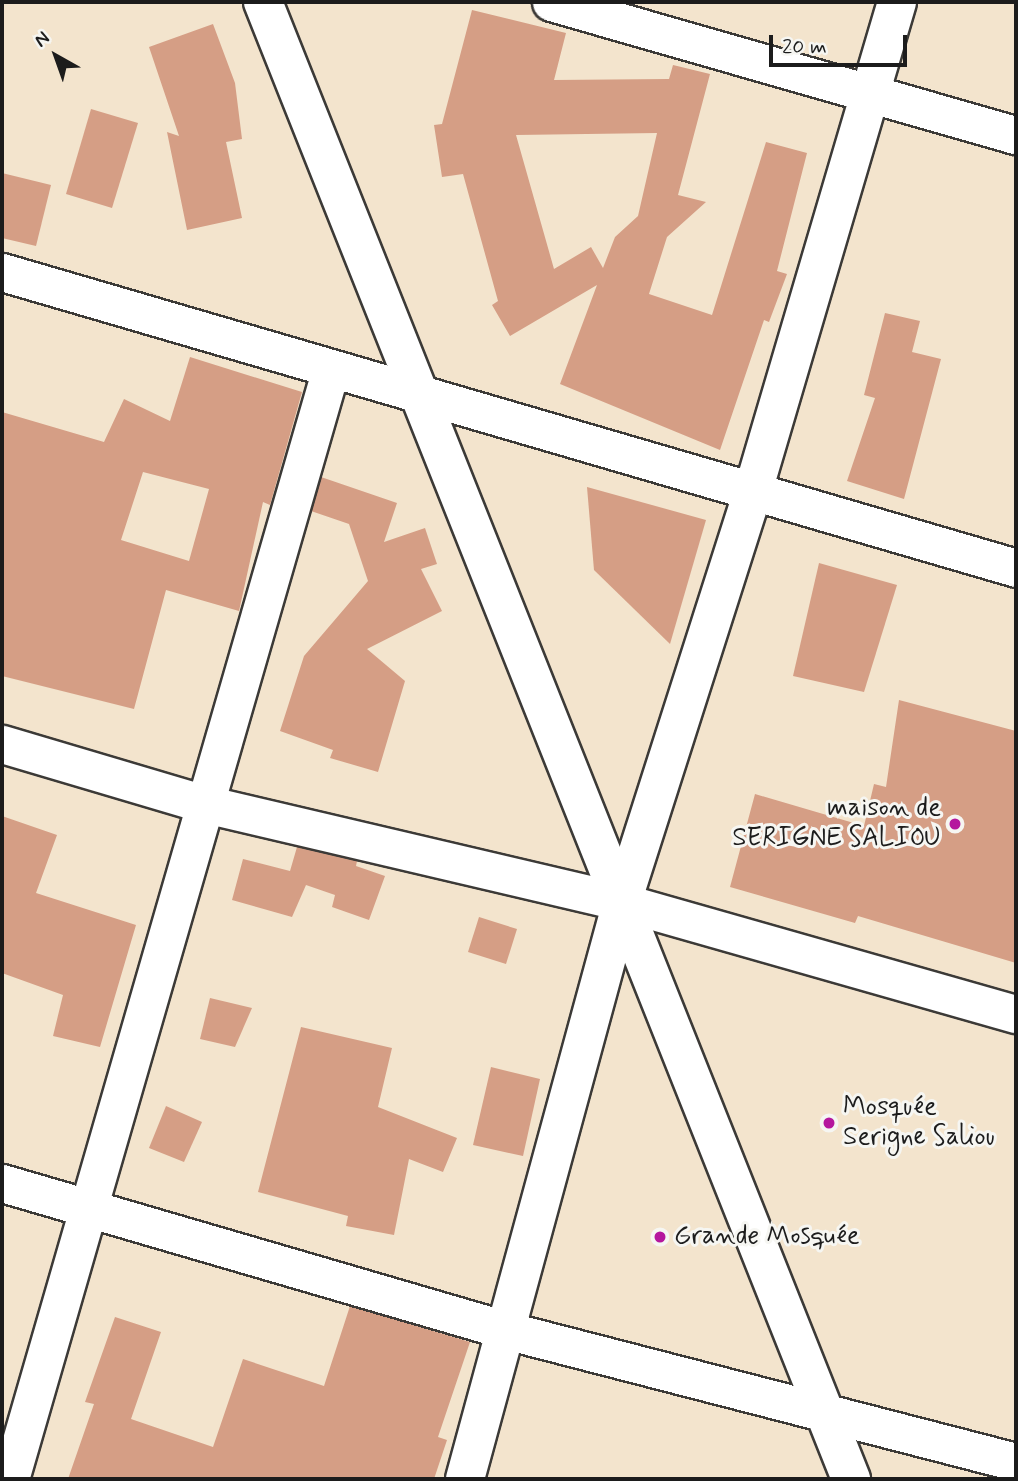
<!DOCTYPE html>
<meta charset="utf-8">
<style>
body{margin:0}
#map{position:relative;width:1018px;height:1481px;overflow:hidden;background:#f3e4cd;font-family:Mynerve,sans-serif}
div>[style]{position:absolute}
.building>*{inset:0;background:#d59e85}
.roads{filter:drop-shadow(2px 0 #3c3a37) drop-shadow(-2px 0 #3c3a37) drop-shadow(0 2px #3c3a37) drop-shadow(0 -2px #3c3a37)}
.street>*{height:37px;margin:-18.5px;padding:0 18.5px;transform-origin:18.5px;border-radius:18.5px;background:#fff}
.secondary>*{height:38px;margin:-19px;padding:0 19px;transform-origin:19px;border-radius:19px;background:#fff}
.dots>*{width:19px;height:19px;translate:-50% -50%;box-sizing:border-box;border:4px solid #f6f6f2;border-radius:50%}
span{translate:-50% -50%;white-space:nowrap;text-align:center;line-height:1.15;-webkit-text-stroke:6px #f6f6f2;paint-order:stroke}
.poi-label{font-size:26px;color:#1c1c1c}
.right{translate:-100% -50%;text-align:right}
.left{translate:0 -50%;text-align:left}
.frame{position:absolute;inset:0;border:4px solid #1c1c1c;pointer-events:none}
.north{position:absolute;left:21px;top:21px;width:70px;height:70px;-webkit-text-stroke:5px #f6f6f2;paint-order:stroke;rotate:320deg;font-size:19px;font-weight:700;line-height:28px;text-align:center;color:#1c1c1c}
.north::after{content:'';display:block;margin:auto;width:24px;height:32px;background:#1c1c1c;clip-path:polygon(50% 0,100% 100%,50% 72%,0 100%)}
.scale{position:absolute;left:769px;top:35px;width:138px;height:32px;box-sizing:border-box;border:4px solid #1c1c1c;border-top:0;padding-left:9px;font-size:21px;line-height:24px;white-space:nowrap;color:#1c1c1c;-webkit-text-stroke:5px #f6f6f2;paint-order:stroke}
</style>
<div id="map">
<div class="building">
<div style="clip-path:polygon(evenodd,472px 10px,566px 33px,554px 80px,669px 79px,673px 65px,710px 74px,678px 195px,706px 202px,667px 237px,649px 294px,712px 315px,766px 142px,807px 153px,777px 271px,787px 274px,769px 322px,764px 320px,720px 450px,560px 384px,597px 285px,510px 336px,492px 305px,498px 301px,463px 174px,442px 177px,434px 125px,442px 124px,472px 10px,657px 133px,638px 216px,615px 237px,603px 268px,591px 247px,554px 269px,516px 135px,657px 133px)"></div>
<div style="clip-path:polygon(213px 24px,235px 83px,242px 139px,226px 142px,242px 218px,187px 230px,167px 132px,179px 136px,149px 47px)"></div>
<div style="clip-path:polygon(91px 109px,138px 123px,112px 208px,66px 194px)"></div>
<div style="clip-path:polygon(2px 173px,51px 185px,36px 246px,2px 238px)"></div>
<div style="clip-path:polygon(885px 313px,920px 321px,912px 352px,941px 359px,904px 499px,847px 481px,875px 398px,864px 395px)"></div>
<div style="clip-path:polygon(evenodd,190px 357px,302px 392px,270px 505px,263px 502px,239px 611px,166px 590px,134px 709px,2px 676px,2px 412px,104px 442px,124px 399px,170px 421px,190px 357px,143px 472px,209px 489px,189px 561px,121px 540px,143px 472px)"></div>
<div style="clip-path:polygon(321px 477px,397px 503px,384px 542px,425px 528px,437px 564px,421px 569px,442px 611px,367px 649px,405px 681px,378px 772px,330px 758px,333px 750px,280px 731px,304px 656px,368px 581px,349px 524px,311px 511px)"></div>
<div style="clip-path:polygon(587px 487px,706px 520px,670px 644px,594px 570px)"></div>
<div style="clip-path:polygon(819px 563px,897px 585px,864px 692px,793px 676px)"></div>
<div style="clip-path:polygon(899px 700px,1016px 731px,1016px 963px,858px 916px,855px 923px,730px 887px,755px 794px,864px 826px,874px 784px,886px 787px)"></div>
<div style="clip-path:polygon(2px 816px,57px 835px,36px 893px,136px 925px,100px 1047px,53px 1036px,63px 995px,2px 973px)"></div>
<div style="clip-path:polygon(297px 847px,357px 861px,356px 866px,385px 876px,369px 920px,332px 907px,335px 895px,306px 885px,292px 917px,232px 900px,243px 859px,290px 871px)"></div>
<div style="clip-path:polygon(479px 917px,517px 929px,506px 964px,468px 952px)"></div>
<div style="clip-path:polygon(210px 998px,252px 1008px,235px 1047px,200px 1039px)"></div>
<div style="clip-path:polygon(301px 1027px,392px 1048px,378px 1107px,457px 1138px,443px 1172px,409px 1159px,394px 1235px,346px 1226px,348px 1216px,258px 1192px)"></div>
<div style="clip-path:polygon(491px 1067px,540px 1079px,523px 1156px,473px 1145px)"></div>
<div style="clip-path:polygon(166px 1106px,202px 1122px,184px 1162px,149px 1148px)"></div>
<div style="clip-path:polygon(350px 1306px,470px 1342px,438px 1437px,447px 1440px,434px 1479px,68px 1479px,94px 1404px,85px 1402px,115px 1317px,161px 1332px,131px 1419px,213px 1447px,243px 1359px,324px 1386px)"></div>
</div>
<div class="roads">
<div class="street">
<div style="left:551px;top:2px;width:484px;rotate:16deg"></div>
<div style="left:2px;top:272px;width:1056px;rotate:16.27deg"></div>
<div style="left:2px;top:744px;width:212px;rotate:16.5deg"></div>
<div style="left:205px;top:804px;width:428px;rotate:13.2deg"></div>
<div style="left:622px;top:902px;width:410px;rotate:15.9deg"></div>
<div style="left:2px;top:1183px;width:528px;rotate:16.27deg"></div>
<div style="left:509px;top:1331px;width:524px;rotate:14.49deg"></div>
<div style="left:10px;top:1479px;width:1156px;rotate:-73.88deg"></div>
</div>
<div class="secondary">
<div style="left:263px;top:2px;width:1590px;rotate:68.29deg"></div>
<div style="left:465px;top:1479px;width:598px;rotate:-74.78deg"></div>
<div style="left:622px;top:902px;width:431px;rotate:-72.3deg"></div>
<div style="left:753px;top:491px;width:510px;rotate:-73.59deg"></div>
</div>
</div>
<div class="dots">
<div style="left:955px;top:824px;background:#b5179e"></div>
<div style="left:829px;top:1123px;background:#b5179e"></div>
<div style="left:660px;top:1237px;background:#b5179e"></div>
</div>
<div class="poi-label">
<span class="right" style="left:941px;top:824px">maison de<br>SERIGNE SALIOU</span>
<span class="left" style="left:843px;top:1123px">Mosquée<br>Serigne Saliou</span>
<span class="left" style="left:674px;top:1237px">Grande Mosquée</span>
</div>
<div class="frame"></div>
<div class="north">N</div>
<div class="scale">20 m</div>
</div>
